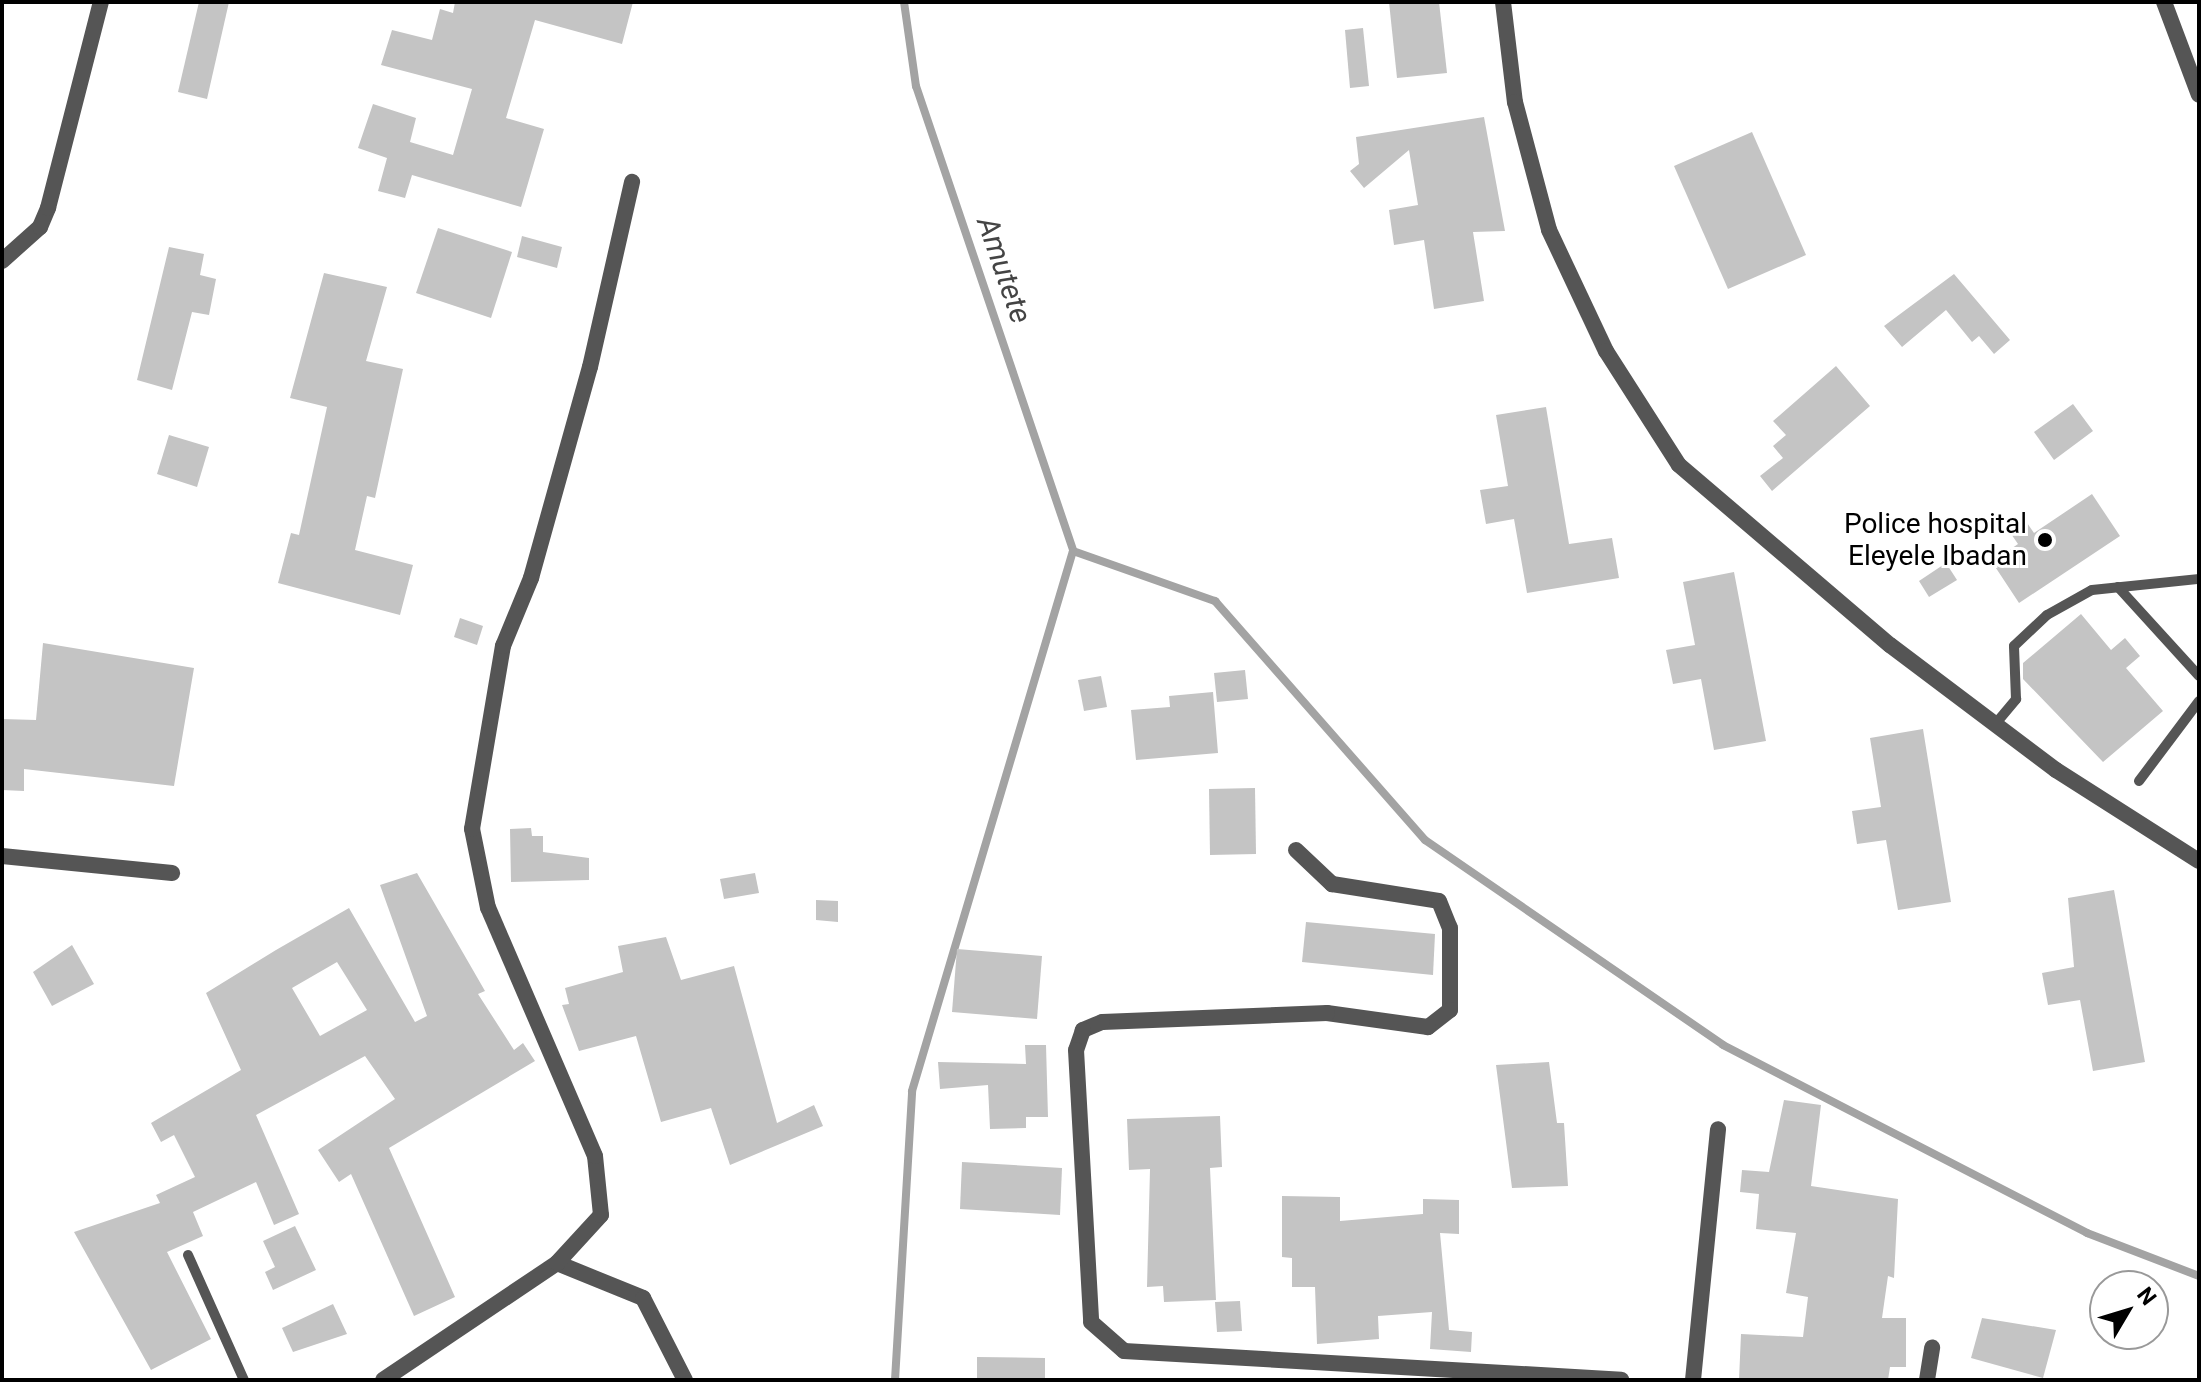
<!DOCTYPE html>
<style>
body{margin:0}
#map{position:relative;width:2201px;height:1382px;overflow:hidden;background:#fff;font-family:Roboto,sans-serif}
div>[style]{position:absolute}
.stream>*{height:8px;margin:-4px;padding:0 4px;transform-origin:4px;border-radius:4px;background:#a3a3a3}
.building>*{inset:0;background:#c4c4c4}
.lane>*{height:10px;margin:-5px;padding:0 5px;transform-origin:5px;border-radius:5px;background:#555}
.street>*{height:16px;margin:-8px;padding:0 8px;transform-origin:8px;border-radius:8px;background:#555}
.dots>*{width:22px;height:22px;translate:-50% -50%;box-sizing:border-box;border:4px solid #fff;border-radius:50%}
span{translate:-50% -50%;white-space:nowrap;text-align:center;line-height:1.15;-webkit-text-stroke:6px #fff;paint-order:stroke}
.poi-label{font-size:28px;color:#000}
.right{translate:-100% -50%;text-align:right}
.water-label{font-size:30px;color:#444;font-style:italic}
.frame{position:absolute;inset:0;border:4px solid #000;pointer-events:none}
.north{position:absolute;left:2089px;top:1270px;width:80px;height:80px;box-sizing:border-box;background:#fff;border:2px solid #999;border-radius:50%;rotate:52deg;font-size:22px;font-weight:700;line-height:32px;text-align:center;color:#000}
.north::after{content:'';display:block;margin:auto;width:28px;height:36px;background:#000;clip-path:polygon(50% 0,100% 100%,50% 72%,0 100%)}
</style>
<div id="map">
<div class="stream">
<div style="left:904px;top:2px;width:85px;rotate:81.9deg"></div>
<div style="left:916px;top:86px;width:491px;rotate:71.3deg"></div>
<div style="left:1073px;top:551px;width:151px;rotate:19.4deg"></div>
<div style="left:1215px;top:601px;width:318px;rotate:48.7deg"></div>
<div style="left:1425px;top:840px;width:362px;rotate:34.5deg"></div>
<div style="left:1723px;top:1045px;width:410px;rotate:27.3deg"></div>
<div style="left:2087px;top:1233px;width:120px;rotate:21deg"></div>
<div style="left:895px;top:1380px;width:289px;rotate:-86.6deg"></div>
<div style="left:912px;top:1091px;width:563px;rotate:-73.4deg"></div>
</div>
<div class="building">
<div style="clip-path:polygon(199px 2px,229px 2px,207px 99px,178px 92px)"></div>
<div style="clip-path:polygon(455px 2px,633px 2px,622px 44px,535px 20px,506px 118px,544px 129px,521px 207px,412px 175px,405px 198px,378px 191px,387px 158px,358px 148px,373px 104px,416px 118px,410px 142px,453px 155px,472px 89px,381px 65px,392px 30px,432px 40px,440px 9px,453px 13px)"></div>
<div style="clip-path:polygon(1389px 2px,1439px 2px,1447px 73px,1397px 78px)"></div>
<div style="clip-path:polygon(1363px 28px,1369px 86px,1350px 88px,1345px 30px)"></div>
<div style="clip-path:polygon(1484px 117px,1505px 231px,1473px 232px,1484px 301px,1434px 309px,1424px 240px,1394px 245px,1389px 210px,1418px 205px,1409px 150px,1364px 188px,1350px 171px,1359px 164px,1356px 137px)"></div>
<div style="clip-path:polygon(1752px 132px,1806px 255px,1728px 289px,1674px 166px)"></div>
<div style="clip-path:polygon(438px 228px,512px 252px,491px 318px,416px 293px)"></div>
<div style="clip-path:polygon(522px 236px,562px 247px,557px 268px,517px 257px)"></div>
<div style="clip-path:polygon(169px 247px,204px 254px,200px 275px,216px 279px,209px 315px,192px 312px,172px 390px,137px 380px)"></div>
<div style="clip-path:polygon(324px 273px,387px 287px,366px 361px,403px 369px,375px 498px,367px 496px,355px 550px,413px 565px,400px 615px,278px 583px,291px 533px,299px 535px,327px 407px,290px 398px)"></div>
<div style="clip-path:polygon(1954px 274px,2010px 340px,1994px 354px,1979px 336px,1972px 342px,1946px 310px,1902px 347px,1884px 326px)"></div>
<div style="clip-path:polygon(1836px 366px,1870px 406px,1772px 491px,1760px 476px,1783px 458px,1773px 446px,1786px 435px,1773px 421px)"></div>
<div style="clip-path:polygon(2073px 404px,2093px 431px,2054px 460px,2034px 432px)"></div>
<div style="clip-path:polygon(1546px 407px,1569px 544px,1612px 538px,1619px 578px,1527px 593px,1514px 519px,1486px 524px,1480px 490px,1508px 486px,1496px 415px)"></div>
<div style="clip-path:polygon(169px 435px,209px 447px,197px 487px,157px 474px)"></div>
<div style="clip-path:polygon(2092px 494px,2120px 536px,2019px 603px,1992px 562px,2018px 544px,2007px 528px,2023px 517px,2034px 533px)"></div>
<div style="clip-path:polygon(1946px 563px,1957px 580px,1929px 597px,1919px 581px)"></div>
<div style="clip-path:polygon(1734px 572px,1766px 741px,1714px 750px,1701px 679px,1673px 684px,1666px 650px,1695px 645px,1683px 582px)"></div>
<div style="clip-path:polygon(2081px 614px,2111px 650px,2125px 638px,2140px 656px,2126px 668px,2163px 711px,2103px 762px,2023px 679px,2023px 663px)"></div>
<div style="clip-path:polygon(460px 618px,483px 626px,477px 645px,454px 637px)"></div>
<div style="clip-path:polygon(43px 643px,194px 668px,174px 786px,24px 769px,24px 791px,2px 790px,2px 719px,36px 720px)"></div>
<div style="clip-path:polygon(1245px 670px,1248px 699px,1217px 702px,1214px 673px)"></div>
<div style="clip-path:polygon(1101px 676px,1107px 707px,1084px 711px,1078px 680px)"></div>
<div style="clip-path:polygon(1213px 692px,1218px 753px,1136px 760px,1131px 710px,1170px 707px,1169px 696px)"></div>
<div style="clip-path:polygon(1923px 729px,1951px 902px,1898px 910px,1886px 840px,1857px 844px,1852px 811px,1881px 807px,1870px 738px)"></div>
<div style="clip-path:polygon(1255px 788px,1256px 854px,1210px 855px,1209px 789px)"></div>
<div style="clip-path:polygon(531px 828px,532px 836px,543px 836px,543px 852px,589px 858px,589px 880px,511px 882px,510px 829px)"></div>
<div style="clip-path:polygon(evenodd,417px 873px,485px 991px,478px 994px,514px 1050px,523px 1043px,535px 1061px,389px 1148px,455px 1297px,414px 1316px,351px 1174px,339px 1182px,318px 1150px,395px 1099px,365px 1056px,256px 1115px,299px 1214px,274px 1225px,256px 1182px,193px 1212px,203px 1236px,167px 1252px,211px 1339px,151px 1370px,74px 1232px,160px 1203px,156px 1195px,195px 1177px,174px 1135px,161px 1142px,151px 1123px,241px 1070px,206px 993px,276px 950px,349px 908px,415px 1022px,427px 1016px,380px 885px,417px 873px,337px 962px,367px 1010px,320px 1036px,292px 988px,337px 962px)"></div>
<div style="clip-path:polygon(755px 873px,759px 893px,724px 899px,720px 879px)"></div>
<div style="clip-path:polygon(2114px 890px,2145px 1062px,2093px 1071px,2080px 1000px,2048px 1005px,2042px 973px,2074px 967px,2068px 898px)"></div>
<div style="clip-path:polygon(816px 900px,838px 901px,838px 922px,816px 920px)"></div>
<div style="clip-path:polygon(1306px 922px,1435px 934px,1433px 975px,1302px 962px)"></div>
<div style="clip-path:polygon(666px 937px,681px 980px,734px 966px,777px 1123px,814px 1105px,823px 1126px,730px 1165px,711px 1108px,661px 1122px,636px 1036px,579px 1051px,562px 1005px,569px 1004px,565px 988px,623px 972px,618px 946px)"></div>
<div style="clip-path:polygon(72px 945px,94px 984px,52px 1006px,33px 972px)"></div>
<div style="clip-path:polygon(957px 949px,1042px 956px,1037px 1019px,952px 1012px)"></div>
<div style="clip-path:polygon(1025px 1045px,1046px 1045px,1048px 1117px,1026px 1117px,1026px 1128px,990px 1129px,988px 1085px,940px 1089px,938px 1062px,1026px 1064px)"></div>
<div style="clip-path:polygon(1549px 1062px,1557px 1123px,1564px 1123px,1568px 1186px,1512px 1188px,1496px 1065px)"></div>
<div style="clip-path:polygon(1784px 1100px,1821px 1105px,1811px 1186px,1898px 1199px,1894px 1278px,1888px 1276px,1882px 1318px,1906px 1318px,1906px 1367px,1890px 1367px,1888px 1380px,1739px 1380px,1741px 1334px,1803px 1337px,1808px 1297px,1786px 1293px,1796px 1233px,1756px 1229px,1759px 1194px,1740px 1192px,1742px 1170px,1769px 1172px)"></div>
<div style="clip-path:polygon(1220px 1116px,1222px 1167px,1210px 1168px,1216px 1300px,1164px 1302px,1163px 1286px,1147px 1287px,1150px 1169px,1129px 1170px,1127px 1119px)"></div>
<div style="clip-path:polygon(962px 1162px,1062px 1168px,1060px 1215px,960px 1209px)"></div>
<div style="clip-path:polygon(1282px 1196px,1340px 1197px,1340px 1221px,1423px 1214px,1423px 1199px,1459px 1200px,1459px 1234px,1440px 1233px,1449px 1330px,1472px 1332px,1471px 1352px,1430px 1349px,1432px 1312px,1378px 1316px,1379px 1339px,1317px 1344px,1315px 1287px,1292px 1287px,1292px 1258px,1282px 1257px)"></div>
<div style="clip-path:polygon(295px 1226px,316px 1270px,273px 1290px,265px 1272px,275px 1267px,263px 1241px)"></div>
<div style="clip-path:polygon(1240px 1301px,1242px 1331px,1217px 1332px,1215px 1302px)"></div>
<div style="clip-path:polygon(333px 1304px,347px 1334px,293px 1352px,282px 1328px)"></div>
<div style="clip-path:polygon(1982px 1318px,2056px 1330px,2043px 1378px,1971px 1358px)"></div>
<div style="clip-path:polygon(977px 1357px,1045px 1358px,1045px 1380px,977px 1380px)"></div>
</div>
<div class="lane">
<div style="left:2118px;top:587px;width:120px;rotate:47.7deg"></div>
<div style="left:1997px;top:722px;width:30px;rotate:-50deg"></div>
<div style="left:2016px;top:699px;width:53px;rotate:-92.2deg"></div>
<div style="left:2014px;top:646px;width:45px;rotate:-43.2deg"></div>
<div style="left:2047px;top:615px;width:51px;rotate:-29.1deg"></div>
<div style="left:2092px;top:590px;width:108px;rotate:-5.9deg"></div>
<div style="left:2139px;top:781px;width:100px;rotate:-53.1deg"></div>
<div style="left:188px;top:1255px;width:137px;rotate:65.9deg"></div>
</div>
<div class="street">
<div style="left:1503px;top:2px;width:101px;rotate:83.2deg"></div>
<div style="left:1515px;top:102px;width:132px;rotate:75.1deg"></div>
<div style="left:1549px;top:230px;width:134px;rotate:64.8deg"></div>
<div style="left:1606px;top:351px;width:135px;rotate:57.4deg"></div>
<div style="left:1679px;top:465px;width:277px;rotate:40.5deg"></div>
<div style="left:1890px;top:645px;width:208px;rotate:37deg"></div>
<div style="left:2056px;top:770px;width:169px;rotate:32.5deg"></div>
<div style="left:2164px;top:2px;width:99px;rotate:69.4deg"></div>
<div style="left:2px;top:261px;width:51px;rotate:-41.8deg"></div>
<div style="left:40px;top:227px;width:21px;rotate:-67deg"></div>
<div style="left:48px;top:208px;width:213px;rotate:-75.6deg"></div>
<div style="left:1296px;top:850px;width:50px;rotate:43.4deg"></div>
<div style="left:1332px;top:884px;width:108px;rotate:9deg"></div>
<div style="left:1439px;top:901px;width:29px;rotate:68deg"></div>
<div style="left:1450px;top:928px;width:82px;rotate:90deg"></div>
<div style="left:1450px;top:1010px;width:28px;rotate:142deg"></div>
<div style="left:1428px;top:1027px;width:102px;rotate:-172.1deg"></div>
<div style="left:1327px;top:1013px;width:225px;rotate:177.7deg"></div>
<div style="left:1102px;top:1022px;width:21px;rotate:157deg"></div>
<div style="left:1083px;top:1030px;width:21px;rotate:109deg"></div>
<div style="left:1076px;top:1050px;width:272px;rotate:86.8deg"></div>
<div style="left:1091px;top:1322px;width:44px;rotate:41.3deg"></div>
<div style="left:1124px;top:1351px;width:498px;rotate:3.3deg"></div>
<div style="left:2px;top:856px;width:171px;rotate:5.7deg"></div>
<div style="left:557px;top:1263px;width:93px;rotate:22.1deg"></div>
<div style="left:643px;top:1298px;width:92px;rotate:62.9deg"></div>
<div style="left:383px;top:1380px;width:210px;rotate:-33.9deg"></div>
<div style="left:557px;top:1263px;width:65px;rotate:-47.5deg"></div>
<div style="left:601px;top:1215px;width:59px;rotate:-95.8deg"></div>
<div style="left:595px;top:1156px;width:270px;rotate:-113.3deg"></div>
<div style="left:488px;top:908px;width:81px;rotate:-101.4deg"></div>
<div style="left:472px;top:829px;width:186px;rotate:-80.4deg"></div>
<div style="left:503px;top:646px;width:74px;rotate:-67.6deg"></div>
<div style="left:531px;top:578px;width:219px;rotate:-74.4deg"></div>
<div style="left:590px;top:367px;width:190px;rotate:-77.2deg"></div>
<div style="left:1693px;top:1380px;width:252px;rotate:-84.3deg"></div>
<div style="left:1927px;top:1380px;width:33px;rotate:-81deg"></div>
</div>
<div class="dots">
<div style="left:2045px;top:540px;background:#000"></div>
</div>
<div class="poi-label">
<span class="right" style="left:2027px;top:540px">Police hospital<br>Eleyele Ibadan</span>
</div>
<div class="water-label">
<span style="left:1004px;top:270px;rotate:71deg">Amutete</span>
</div>
<div class="frame"></div>
<div class="north">N</div>
</div>
